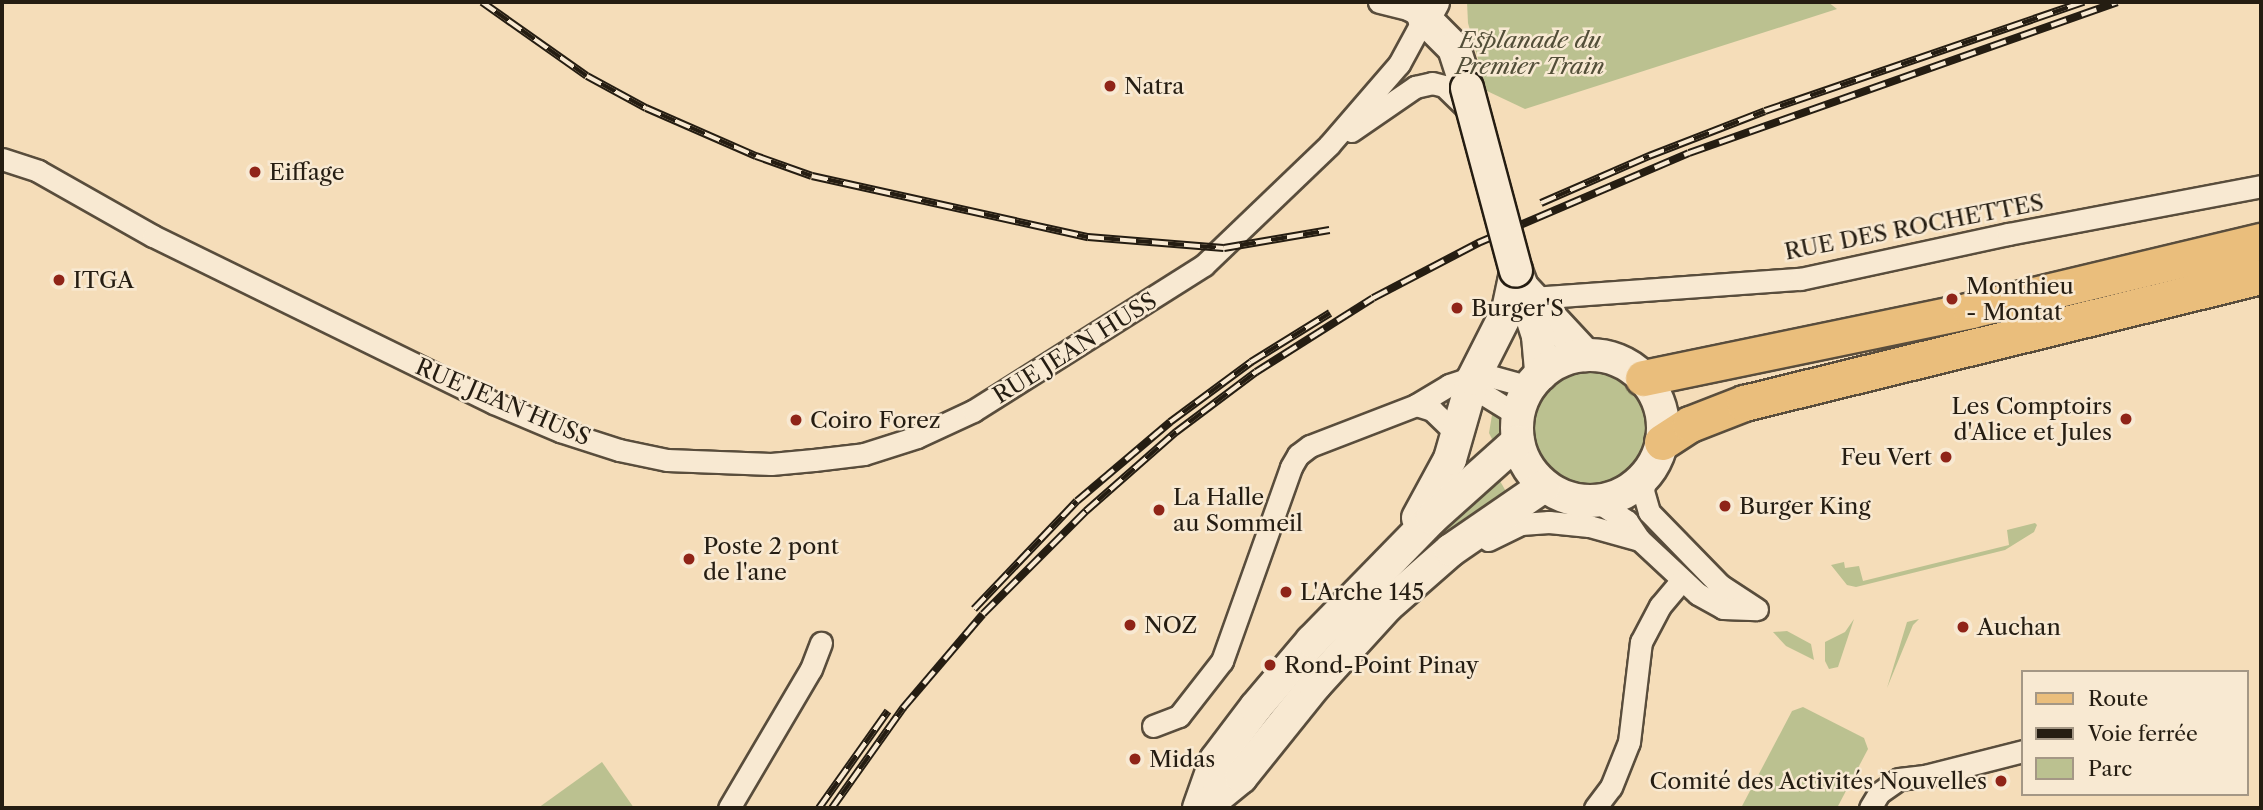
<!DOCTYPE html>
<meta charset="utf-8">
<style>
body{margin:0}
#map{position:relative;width:2263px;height:810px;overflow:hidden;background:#f5ddb9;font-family:"Libre Caslon Text",serif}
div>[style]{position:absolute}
.green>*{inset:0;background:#bbc190}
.round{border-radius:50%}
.roads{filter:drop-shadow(2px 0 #594d3c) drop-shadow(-2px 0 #594d3c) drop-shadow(0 2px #594d3c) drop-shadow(0 -2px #594d3c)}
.minor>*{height:21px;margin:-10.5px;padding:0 10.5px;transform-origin:10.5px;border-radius:10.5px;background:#f8e9d2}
.secondary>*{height:32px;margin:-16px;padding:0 16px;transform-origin:16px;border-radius:16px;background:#f8e9d2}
.secondary>.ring{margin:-16px;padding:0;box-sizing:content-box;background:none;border:32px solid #f8e9d2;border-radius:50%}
.primary>*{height:35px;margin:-17.5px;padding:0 17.5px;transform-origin:17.5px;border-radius:17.5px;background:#eabe7c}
.rail>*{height:8px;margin-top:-4px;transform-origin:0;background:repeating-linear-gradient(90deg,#f8e9d2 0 16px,#251d12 0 32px);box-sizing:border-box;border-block:2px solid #251d12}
.bridges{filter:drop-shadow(2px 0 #251d12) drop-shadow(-2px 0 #251d12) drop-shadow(0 2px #251d12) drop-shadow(0 -2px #251d12)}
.secondary-bridge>*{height:32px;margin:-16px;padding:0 16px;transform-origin:16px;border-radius:16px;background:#f8e9d2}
.dots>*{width:19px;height:19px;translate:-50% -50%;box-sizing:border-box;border:4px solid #f8e9d2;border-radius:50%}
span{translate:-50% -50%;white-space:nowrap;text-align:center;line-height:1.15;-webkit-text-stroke:5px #f8e9d2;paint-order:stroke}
.park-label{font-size:23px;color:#524e38;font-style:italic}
.poi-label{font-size:23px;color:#251d12}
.left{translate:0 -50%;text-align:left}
.right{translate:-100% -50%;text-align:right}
.street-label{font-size:23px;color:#251d12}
.frame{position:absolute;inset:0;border:4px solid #251d12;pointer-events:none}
.legend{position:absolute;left:2021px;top:670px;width:228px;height:126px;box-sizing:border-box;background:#f8e9d2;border:2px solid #a49785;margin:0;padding:9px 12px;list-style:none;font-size:21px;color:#251d12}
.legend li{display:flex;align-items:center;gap:14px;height:35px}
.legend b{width:35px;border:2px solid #a49785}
</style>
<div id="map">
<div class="green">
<div style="clip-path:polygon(1467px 2px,1828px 2px,1837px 9px,1525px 109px,1487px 91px,1468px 23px)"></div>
<div class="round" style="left:1532px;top:370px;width:114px;height:114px"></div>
<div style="clip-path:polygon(1493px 409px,1504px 424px,1503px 438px,1497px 449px,1489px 433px)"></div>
<div style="clip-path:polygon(1496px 474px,1508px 495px,1262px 733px,1227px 761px,1287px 684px)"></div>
<div style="clip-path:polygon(2035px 523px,2037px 525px,2034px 532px,2005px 550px,1856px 587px,1847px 585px,1831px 565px,1844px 562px,1845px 568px,1859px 566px,1863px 581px,2009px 545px,2007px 530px)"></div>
<div style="clip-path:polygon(1854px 619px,1838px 667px,1829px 669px,1825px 661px,1825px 642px,1845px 632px)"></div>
<div style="clip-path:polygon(1919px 619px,1913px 625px,1887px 688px,1907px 622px)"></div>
<div style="clip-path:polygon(1787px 631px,1811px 644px,1814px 660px,1786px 646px,1773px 632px)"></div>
<div style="clip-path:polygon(1803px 707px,1864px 738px,1868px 749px,1837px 808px,1741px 808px,1792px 711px)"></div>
<div style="clip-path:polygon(602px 762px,634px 808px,538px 808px)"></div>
</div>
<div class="roads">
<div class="minor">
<div style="left:1351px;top:131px;width:78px;rotate:-34.5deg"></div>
<div style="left:1415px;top:87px;width:17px;rotate:-13deg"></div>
<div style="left:1432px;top:83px;width:12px;rotate:14deg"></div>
<div style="left:1444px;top:86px;width:39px;rotate:44deg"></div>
<div style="left:2px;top:159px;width:38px;rotate:18deg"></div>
<div style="left:38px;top:171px;width:132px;rotate:29.5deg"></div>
<div style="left:153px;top:236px;width:380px;rotate:26.1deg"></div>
<div style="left:494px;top:403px;width:72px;rotate:23deg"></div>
<div style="left:560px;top:431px;width:62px;rotate:17.9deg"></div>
<div style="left:619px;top:450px;width:49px;rotate:11.8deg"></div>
<div style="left:667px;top:460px;width:104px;rotate:2.2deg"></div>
<div style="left:771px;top:464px;width:43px;rotate:-5.3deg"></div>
<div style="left:814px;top:460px;width:50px;rotate:-6.8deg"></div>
<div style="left:864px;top:454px;width:56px;rotate:-17.8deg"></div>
<div style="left:917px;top:437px;width:62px;rotate:-24.9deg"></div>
<div style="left:973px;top:411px;width:273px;rotate:-32.3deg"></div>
<div style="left:1204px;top:265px;width:173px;rotate:-43.8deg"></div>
<div style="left:1329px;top:145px;width:107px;rotate:-49.2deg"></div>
<div style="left:1399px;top:64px;width:52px;rotate:-61.5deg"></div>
<div style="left:1424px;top:18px;width:18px;rotate:-151deg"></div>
<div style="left:1408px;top:9px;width:30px;rotate:-166deg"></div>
<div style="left:1532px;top:298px;width:269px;rotate:-4.1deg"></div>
<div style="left:1800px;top:279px;width:213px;rotate:-12.2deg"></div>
<div style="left:2008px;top:234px;width:258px;rotate:-10.7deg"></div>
<div style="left:1473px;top:379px;width:17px;rotate:57deg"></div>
<div style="left:1482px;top:393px;width:32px;rotate:32deg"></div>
<div style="left:1509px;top:410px;width:13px;rotate:51deg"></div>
<div style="left:1416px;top:405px;width:17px;rotate:17deg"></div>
<div style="left:1432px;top:410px;width:36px;rotate:44deg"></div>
<div style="left:1646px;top:475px;width:16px;rotate:101deg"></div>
<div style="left:1643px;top:491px;width:22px;rotate:74deg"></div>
<div style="left:1649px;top:512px;width:102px;rotate:45.8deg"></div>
<div style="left:1720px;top:585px;width:42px;rotate:33.3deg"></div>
<div style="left:1596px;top:501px;width:37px;rotate:33deg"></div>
<div style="left:1627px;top:521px;width:23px;rotate:56deg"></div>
<div style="left:1640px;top:540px;width:79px;rotate:43deg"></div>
<div style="left:1698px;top:594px;width:29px;rotate:29deg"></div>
<div style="left:1723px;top:608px;width:34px;rotate:2deg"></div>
<div style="left:1488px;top:540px;width:37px;rotate:-26deg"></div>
<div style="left:1521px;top:524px;width:28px;rotate:-4deg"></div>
<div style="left:1549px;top:522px;width:40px;rotate:5.7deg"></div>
<div style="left:1589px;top:526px;width:53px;rotate:15.4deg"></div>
<div style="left:1153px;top:726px;width:28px;rotate:-21deg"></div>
<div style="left:1179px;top:716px;width:70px;rotate:-52deg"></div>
<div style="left:1222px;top:661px;width:206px;rotate:-70.4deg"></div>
<div style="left:1291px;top:467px;width:14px;rotate:-60deg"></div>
<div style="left:1298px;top:455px;width:15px;rotate:-37deg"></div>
<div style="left:1310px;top:446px;width:114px;rotate:-21.1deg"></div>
<div style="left:1416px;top:405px;width:39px;rotate:-31deg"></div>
<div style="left:1449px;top:385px;width:16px;rotate:-18deg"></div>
<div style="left:1464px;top:380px;width:23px;rotate:-13deg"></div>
<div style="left:1486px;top:375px;width:46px;rotate:15.3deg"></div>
<div style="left:729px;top:808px;width:161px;rotate:-59.5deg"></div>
<div style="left:811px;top:669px;width:28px;rotate:-69deg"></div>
<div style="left:1595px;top:808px;width:26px;rotate:-53deg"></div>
<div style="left:1611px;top:787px;width:48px;rotate:-68.2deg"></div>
<div style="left:1629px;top:742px;width:101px;rotate:-83.2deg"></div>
<div style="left:1641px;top:642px;width:41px;rotate:-62.2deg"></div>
<div style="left:1660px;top:606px;width:34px;rotate:-50deg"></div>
<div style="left:1870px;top:808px;width:17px;rotate:-59deg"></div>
<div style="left:1879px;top:793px;width:24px;rotate:-35deg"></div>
<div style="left:1899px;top:779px;width:26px;rotate:-7deg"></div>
<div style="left:1925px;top:776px;width:101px;rotate:-14.3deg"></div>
</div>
<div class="secondary">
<div style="left:1433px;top:2px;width:18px;rotate:119deg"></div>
<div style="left:1424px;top:18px;width:42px;rotate:45deg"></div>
<div style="left:1454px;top:48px;width:42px;rotate:72deg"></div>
<div style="left:1516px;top:271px;width:17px;rotate:69deg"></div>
<div style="left:1522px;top:287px;width:93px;rotate:47.2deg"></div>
<div style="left:1526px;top:299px;width:39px;rotate:72deg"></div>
<div style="left:1538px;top:336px;width:38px;rotate:85deg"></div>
<div class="ring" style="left:1517px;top:355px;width:114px;height:114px"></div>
<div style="left:1418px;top:518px;width:67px;rotate:-61.5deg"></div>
<div style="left:1450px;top:459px;width:83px;rotate:-74deg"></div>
<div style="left:1473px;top:379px;width:77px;rotate:-63.1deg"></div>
<div style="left:1508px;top:310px;width:40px;rotate:-78deg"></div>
<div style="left:1199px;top:808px;width:51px;rotate:-70.5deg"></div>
<div style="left:1216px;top:760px;width:66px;rotate:-53deg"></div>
<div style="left:1256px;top:707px;width:87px;rotate:-49.7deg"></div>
<div style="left:1312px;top:641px;width:172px;rotate:-45.7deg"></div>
<div style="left:1432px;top:518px;width:115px;rotate:-41.8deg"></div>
<div style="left:1203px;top:808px;width:49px;rotate:-39.2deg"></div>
<div style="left:1241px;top:777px;width:118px;rotate:-51.2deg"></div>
<div style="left:1315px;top:685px;width:107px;rotate:-47.7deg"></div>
<div style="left:1387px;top:606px;width:85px;rotate:-41.2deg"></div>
<div style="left:1451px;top:550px;width:113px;rotate:-34.5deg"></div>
</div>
<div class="primary">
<div style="left:1643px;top:378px;width:335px;rotate:-11.7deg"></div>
<div style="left:1971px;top:310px;width:298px;rotate:-13.4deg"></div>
<div style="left:1662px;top:442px;width:33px;rotate:-33deg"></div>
<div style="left:1690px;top:424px;width:58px;rotate:-21.3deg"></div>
<div style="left:1744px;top:403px;width:532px;rotate:-13.8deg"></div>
</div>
</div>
<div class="rail">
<div style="left:482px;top:2px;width:128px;rotate:35.2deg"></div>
<div style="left:587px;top:76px;width:67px;rotate:28.5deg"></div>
<div style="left:646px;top:108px;width:120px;rotate:23.6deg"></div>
<div style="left:756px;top:156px;width:59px;rotate:19.7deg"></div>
<div style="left:812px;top:176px;width:283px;rotate:12.5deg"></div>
<div style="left:1088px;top:237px;width:136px;rotate:4.6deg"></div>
<div style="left:1224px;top:248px;width:107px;rotate:-9.7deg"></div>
<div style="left:1541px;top:203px;width:118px;rotate:-23.5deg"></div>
<div style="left:1649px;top:156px;width:124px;rotate:-21.2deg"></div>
<div style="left:1765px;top:111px;width:337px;rotate:-18.9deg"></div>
<div style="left:974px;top:609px;width:149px;rotate:-46.4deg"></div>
<div style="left:1077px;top:501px;width:122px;rotate:-40.3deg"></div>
<div style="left:1170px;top:422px;width:101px;rotate:-36.5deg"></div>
<div style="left:1251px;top:362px;width:93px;rotate:-31.8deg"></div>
<div style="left:819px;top:808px;width:119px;rotate:-54.6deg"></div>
<div style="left:832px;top:808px;width:123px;rotate:-54.6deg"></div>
<div style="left:903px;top:708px;width:123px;rotate:-49.6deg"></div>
<div style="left:983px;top:614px;width:146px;rotate:-45deg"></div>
<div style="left:1086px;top:511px;width:120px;rotate:-41.3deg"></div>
<div style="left:1176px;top:432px;width:100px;rotate:-36.9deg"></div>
<div style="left:1256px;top:372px;width:138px;rotate:-32.3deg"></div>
<div style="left:1373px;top:298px;width:119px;rotate:-27.6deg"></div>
<div style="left:1478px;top:243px;width:229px;rotate:-23.1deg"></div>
<div style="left:1689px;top:153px;width:454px;rotate:-19.4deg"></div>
</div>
<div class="bridges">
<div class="secondary-bridge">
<div style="left:1467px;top:88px;width:189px;rotate:75deg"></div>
</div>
</div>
<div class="dots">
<div style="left:1110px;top:86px;background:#8f2418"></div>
<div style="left:255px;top:172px;background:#8f2418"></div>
<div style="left:59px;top:280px;background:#8f2418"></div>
<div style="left:1952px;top:299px;background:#8f2418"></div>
<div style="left:1457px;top:308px;background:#8f2418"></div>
<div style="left:2126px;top:419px;background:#8f2418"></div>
<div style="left:796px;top:420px;background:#8f2418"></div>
<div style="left:1946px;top:457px;background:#8f2418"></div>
<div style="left:1725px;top:506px;background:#8f2418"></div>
<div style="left:1159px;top:510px;background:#8f2418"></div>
<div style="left:689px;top:559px;background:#8f2418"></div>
<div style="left:1286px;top:592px;background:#8f2418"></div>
<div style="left:1130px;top:625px;background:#8f2418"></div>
<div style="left:1963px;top:627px;background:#8f2418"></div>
<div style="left:1270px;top:665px;background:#8f2418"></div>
<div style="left:1135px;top:759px;background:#8f2418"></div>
<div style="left:2001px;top:781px;background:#8f2418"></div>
</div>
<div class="park-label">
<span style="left:1530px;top:53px">Esplanade du<br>Premier Train</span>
</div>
<div class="poi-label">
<span class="left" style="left:1124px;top:86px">Natra</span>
<span class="left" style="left:269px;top:172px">Eiffage</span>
<span class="left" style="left:73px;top:280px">ITGA</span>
<span class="left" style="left:1966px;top:299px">Monthieu<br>- Montat</span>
<span class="left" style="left:1471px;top:308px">Burger'S</span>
<span class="right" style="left:2112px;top:419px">Les Comptoirs<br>d'Alice et Jules</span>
<span class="left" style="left:810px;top:420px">Coiro Forez</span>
<span class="right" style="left:1932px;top:457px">Feu Vert</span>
<span class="left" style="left:1173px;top:510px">La Halle<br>au Sommeil</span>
<span class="left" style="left:1739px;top:506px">Burger King</span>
<span class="left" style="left:703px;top:559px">Poste 2 pont<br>de l'ane</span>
<span class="left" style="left:1300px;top:592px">L'Arche 145</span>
<span class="left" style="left:1144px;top:625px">NOZ</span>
<span class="left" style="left:1977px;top:627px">Auchan</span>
<span class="left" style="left:1284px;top:665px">Rond-Point Pinay</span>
<span class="left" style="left:1149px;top:759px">Midas</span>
<span class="right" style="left:1987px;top:781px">Comité des Activités Nouvelles</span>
</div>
<div class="street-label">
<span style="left:1914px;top:227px;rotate:-11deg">RUE DES ROCHETTES</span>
<span style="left:1075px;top:348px;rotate:-32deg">RUE JEAN HUSS</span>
<span style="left:503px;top:402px;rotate:23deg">RUE JEAN HUSS</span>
</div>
<div class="frame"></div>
<ul class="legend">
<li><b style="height:9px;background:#eabe7c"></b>Route</li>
<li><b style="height:9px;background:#251d12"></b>Voie ferrée</li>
<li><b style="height:19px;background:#bbc190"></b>Parc</li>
</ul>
</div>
